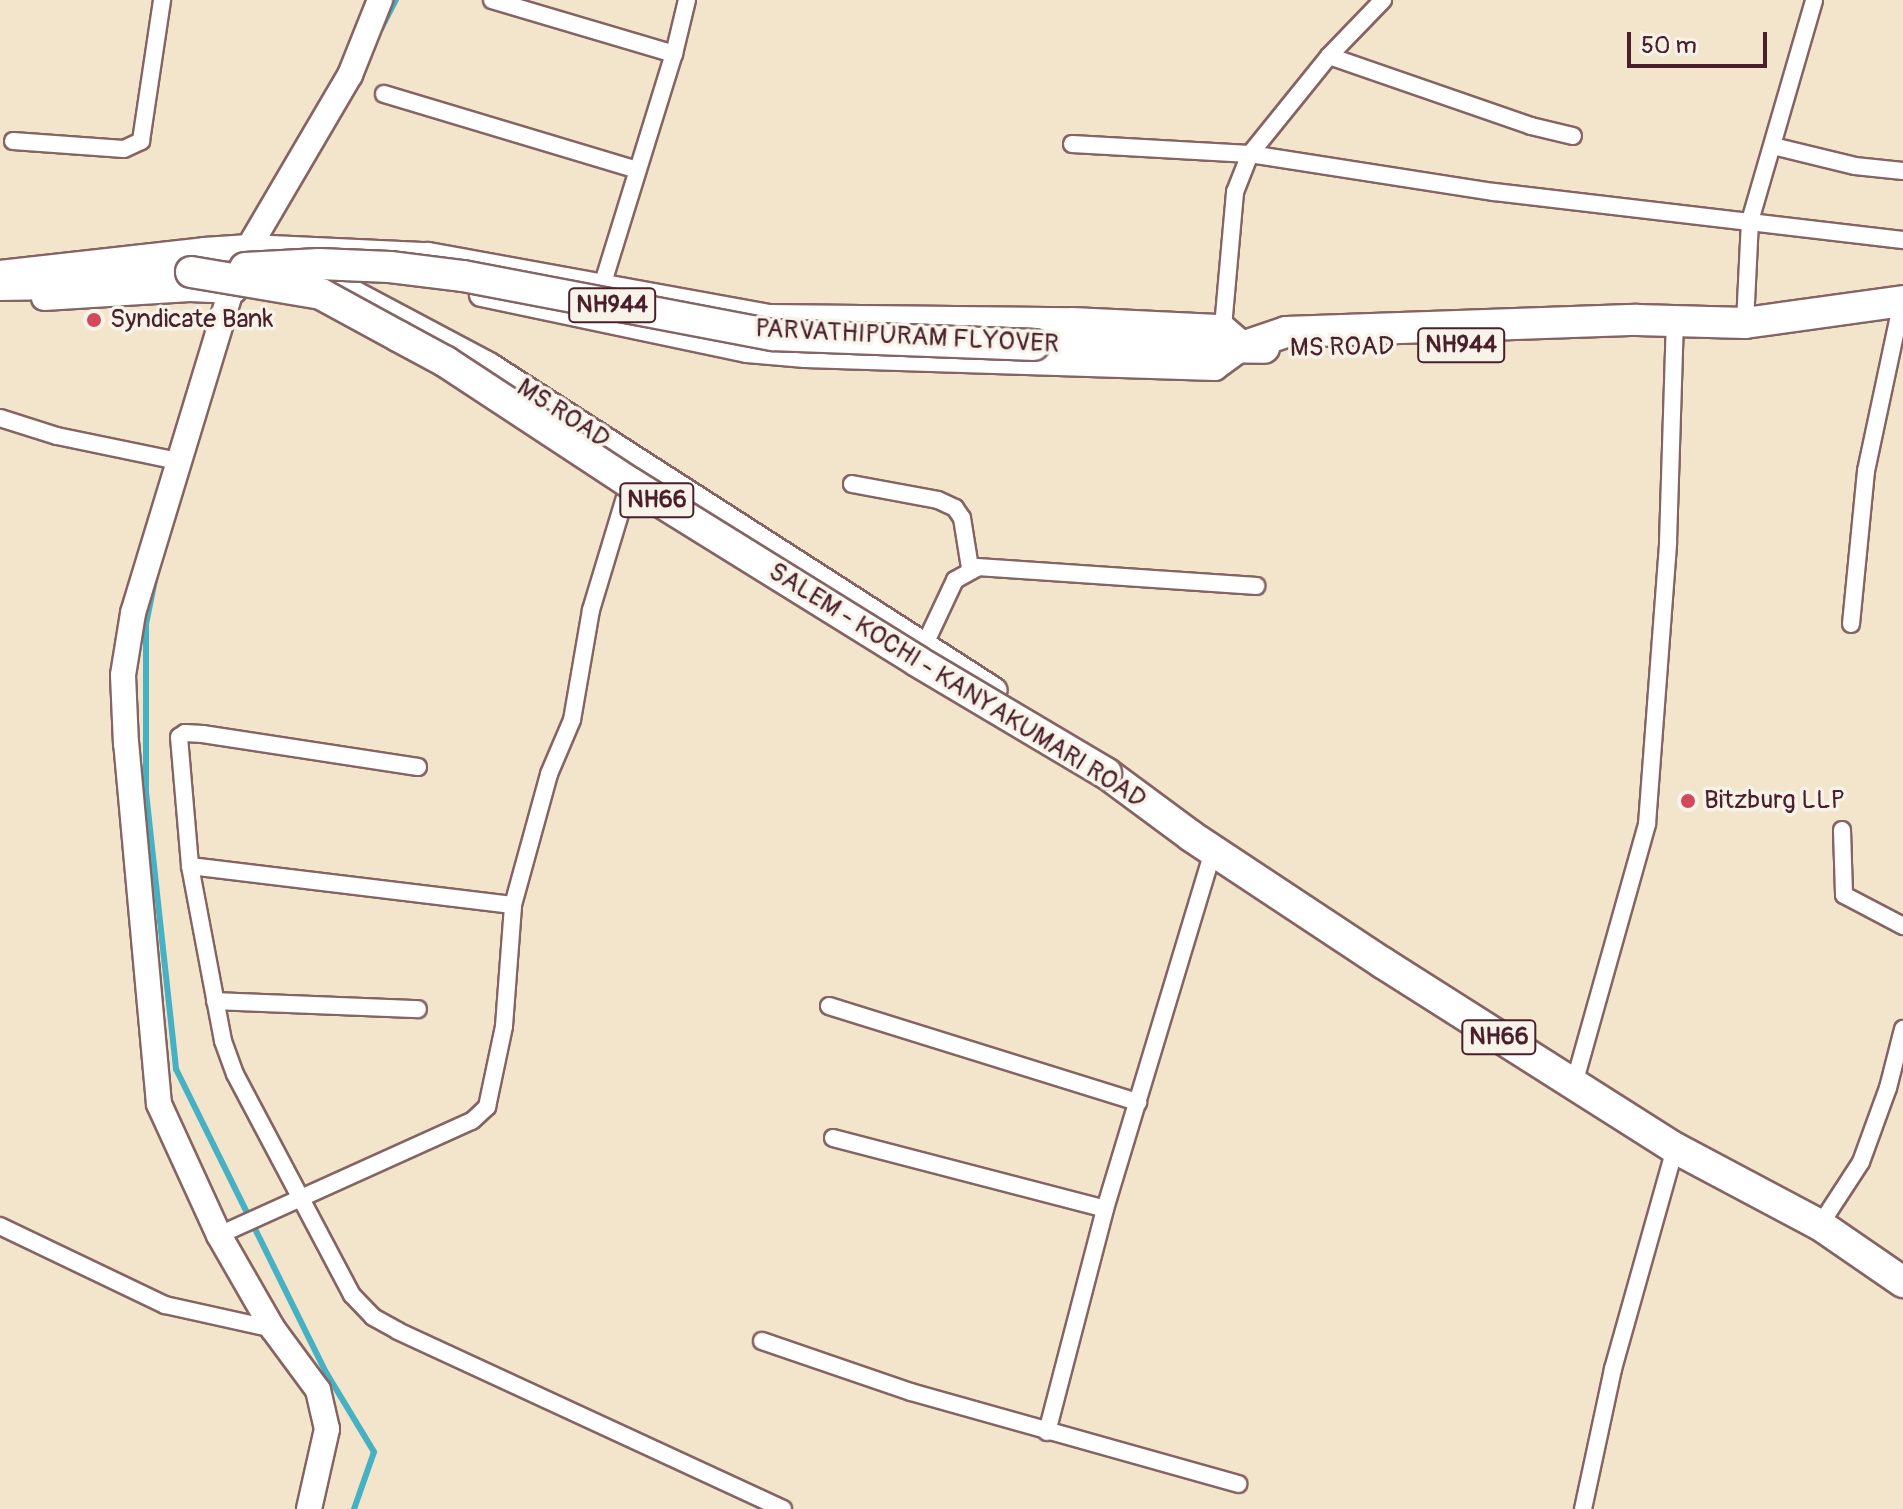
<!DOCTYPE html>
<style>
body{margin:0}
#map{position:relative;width:1903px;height:1509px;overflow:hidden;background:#f3e4cc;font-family:Pangolin,sans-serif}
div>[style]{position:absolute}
.stream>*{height:6px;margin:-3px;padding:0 3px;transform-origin:3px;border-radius:3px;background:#45b1c3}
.roads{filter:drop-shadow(2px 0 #856463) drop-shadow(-2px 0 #856463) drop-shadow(0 2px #856463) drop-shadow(0 -2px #856463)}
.street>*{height:16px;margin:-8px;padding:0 8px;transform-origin:8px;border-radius:8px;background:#fff}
.secondary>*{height:24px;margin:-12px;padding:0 12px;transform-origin:12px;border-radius:12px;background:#fff}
.highway>*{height:30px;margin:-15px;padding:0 15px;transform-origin:15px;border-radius:15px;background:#fff}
.bridges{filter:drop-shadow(2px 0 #856463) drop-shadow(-2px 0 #856463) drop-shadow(0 2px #856463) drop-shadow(0 -2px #856463)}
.highway-bridge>*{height:30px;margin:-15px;padding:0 15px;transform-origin:15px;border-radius:15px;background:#fff}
.dots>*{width:22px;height:22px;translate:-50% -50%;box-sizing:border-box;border:4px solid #f7f3e8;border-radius:50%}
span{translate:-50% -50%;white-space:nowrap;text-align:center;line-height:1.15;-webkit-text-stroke:7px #f7f3e8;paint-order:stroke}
.shield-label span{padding:2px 6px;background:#f7f3e8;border:2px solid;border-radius:6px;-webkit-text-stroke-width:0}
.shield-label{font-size:24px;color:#4a1f2b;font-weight:700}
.poi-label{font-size:26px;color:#4a1f2b}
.left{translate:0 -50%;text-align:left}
.street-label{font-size:26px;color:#4a1f2b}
.scale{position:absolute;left:1627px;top:32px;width:140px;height:36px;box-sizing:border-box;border:4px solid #4a1f2b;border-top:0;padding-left:10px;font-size:24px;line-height:28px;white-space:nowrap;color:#4a1f2b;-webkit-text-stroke:6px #f7f3e8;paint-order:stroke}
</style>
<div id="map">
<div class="stream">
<div style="left:381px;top:29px;width:33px;rotate:-63deg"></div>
<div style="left:156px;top:575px;width:50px;rotate:101.5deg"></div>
<div style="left:146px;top:624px;width:168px;rotate:90deg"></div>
<div style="left:146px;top:792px;width:279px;rotate:83.8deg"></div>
<div style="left:176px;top:1069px;width:340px;rotate:63.7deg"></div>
<div style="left:327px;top:1374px;width:91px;rotate:58.9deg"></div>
<div style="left:374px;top:1452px;width:60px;rotate:109.3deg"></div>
</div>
<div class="roads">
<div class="street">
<div style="left:492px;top:0;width:190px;rotate:16.5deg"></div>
<div style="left:1329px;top:56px;width:214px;rotate:19.1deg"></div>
<div style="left:1531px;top:126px;width:43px;rotate:13.4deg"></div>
<div style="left:384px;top:94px;width:264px;rotate:16.7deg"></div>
<div style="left:13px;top:141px;width:111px;rotate:4.1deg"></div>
<div style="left:124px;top:149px;width:19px;rotate:-25deg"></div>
<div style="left:141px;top:141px;width:143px;rotate:-81.5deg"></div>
<div style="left:1072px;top:144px;width:178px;rotate:3.2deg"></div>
<div style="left:1250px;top:154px;width:247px;rotate:8.9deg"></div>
<div style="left:1494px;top:192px;width:412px;rotate:6.7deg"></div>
<div style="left:1773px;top:146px;width:84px;rotate:13.7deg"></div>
<div style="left:1855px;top:166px;width:48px;rotate:5.9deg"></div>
<div style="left:602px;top:286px;width:243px;rotate:-72.8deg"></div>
<div style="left:674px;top:54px;width:56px;rotate:-76.5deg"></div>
<div style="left:1745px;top:323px;width:102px;rotate:-87.2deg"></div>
<div style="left:1750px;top:221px;width:230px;rotate:-73.8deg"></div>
<div style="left:1223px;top:327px;width:136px;rotate:-84.9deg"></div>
<div style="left:1235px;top:192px;width:41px;rotate:-68.5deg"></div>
<div style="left:1250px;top:154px;width:126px;rotate:-51.1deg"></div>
<div style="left:1329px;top:56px;width:78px;rotate:-46deg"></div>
<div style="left:0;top:418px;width:60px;rotate:17.5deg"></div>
<div style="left:57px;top:436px;width:124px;rotate:11.7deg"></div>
<div style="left:852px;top:484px;width:87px;rotate:10.5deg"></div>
<div style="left:938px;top:500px;width:19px;rotate:25deg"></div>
<div style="left:955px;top:508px;width:12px;rotate:55deg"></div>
<div style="left:962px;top:518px;width:51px;rotate:80.9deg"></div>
<div style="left:1851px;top:624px;width:154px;rotate:-84.4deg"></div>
<div style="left:1866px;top:471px;width:174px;rotate:-78deg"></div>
<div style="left:924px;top:646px;width:73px;rotate:-64.8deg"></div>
<div style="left:955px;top:580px;width:26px;rotate:-29deg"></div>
<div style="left:978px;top:567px;width:279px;rotate:3.9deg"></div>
<div style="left:418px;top:767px;width:218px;rotate:-171.3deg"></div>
<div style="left:203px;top:734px;width:18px;rotate:-177deg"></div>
<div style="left:185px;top:733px;width:7px;rotate:146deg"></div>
<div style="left:179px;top:737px;width:129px;rotate:85.1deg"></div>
<div style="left:190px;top:866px;width:178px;rotate:79.3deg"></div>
<div style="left:223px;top:1041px;width:35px;rotate:70deg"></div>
<div style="left:235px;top:1074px;width:250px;rotate:62.1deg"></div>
<div style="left:352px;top:1295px;width:30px;rotate:46deg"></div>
<div style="left:373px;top:1317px;width:29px;rotate:29deg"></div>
<div style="left:398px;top:1331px;width:424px;rotate:24.8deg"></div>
<div style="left:1842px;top:830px;width:65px;rotate:88.2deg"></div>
<div style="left:1844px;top:895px;width:67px;rotate:27.7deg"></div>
<div style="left:190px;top:866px;width:325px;rotate:6.9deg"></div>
<div style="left:215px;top:1001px;width:203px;rotate:2.3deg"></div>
<div style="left:829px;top:1006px;width:324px;rotate:17.3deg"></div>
<div style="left:1574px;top:1084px;width:270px;rotate:-74.3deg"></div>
<div style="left:1647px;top:824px;width:283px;rotate:-85.7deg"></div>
<div style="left:1668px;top:542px;width:218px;rotate:-88.2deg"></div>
<div style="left:833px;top:1138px;width:281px;rotate:14.6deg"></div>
<div style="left:1820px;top:1225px;width:75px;rotate:-56.9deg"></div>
<div style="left:1861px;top:1162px;width:79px;rotate:-70deg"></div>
<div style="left:1888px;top:1088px;width:61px;rotate:-75.7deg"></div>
<div style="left:0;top:1226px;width:183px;rotate:25.6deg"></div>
<div style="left:165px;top:1305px;width:111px;rotate:12.5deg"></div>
<div style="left:219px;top:1235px;width:277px;rotate:-24.3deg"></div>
<div style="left:472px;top:1121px;width:21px;rotate:-43deg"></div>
<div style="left:487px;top:1107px;width:83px;rotate:-78.1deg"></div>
<div style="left:504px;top:1026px;width:121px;rotate:-85.7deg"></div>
<div style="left:513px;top:905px;width:136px;rotate:-74.6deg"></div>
<div style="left:549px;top:774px;width:59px;rotate:-66.9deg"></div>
<div style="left:572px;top:720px;width:112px;rotate:-80.2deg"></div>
<div style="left:591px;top:610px;width:121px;rotate:-73.2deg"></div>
<div style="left:762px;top:1341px;width:157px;rotate:18.9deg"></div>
<div style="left:911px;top:1392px;width:340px;rotate:15.7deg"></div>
<div style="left:1047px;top:1432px;width:230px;rotate:-75.4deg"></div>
<div style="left:1105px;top:1209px;width:374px;rotate:-73.2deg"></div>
<div style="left:1583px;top:1509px;width:143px;rotate:-77.9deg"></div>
<div style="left:1613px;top:1369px;width:230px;rotate:-74.3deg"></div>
</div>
<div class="secondary">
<div style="left:249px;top:247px;width:179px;rotate:2.6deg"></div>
<div style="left:428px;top:255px;width:346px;rotate:10.3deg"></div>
<div style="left:768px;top:317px;width:304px;rotate:0.6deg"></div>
<div style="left:1072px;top:320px;width:151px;rotate:2.7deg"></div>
<div style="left:1223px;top:327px;width:29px;rotate:41deg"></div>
<div style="left:1245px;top:346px;width:37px;rotate:144deg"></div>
<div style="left:1215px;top:368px;width:410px;rotate:-178.2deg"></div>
<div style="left:805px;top:355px;width:58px;rotate:-175.1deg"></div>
<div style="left:747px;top:350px;width:271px;rotate:-168.1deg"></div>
<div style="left:303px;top:266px;width:211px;rotate:28deg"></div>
<div style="left:489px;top:365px;width:601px;rotate:32.76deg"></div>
<div style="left:0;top:273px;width:205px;rotate:-6.4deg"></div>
<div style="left:204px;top:250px;width:45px;rotate:-3.8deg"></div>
<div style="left:249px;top:247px;width:12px;rotate:14deg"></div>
<div style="left:44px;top:298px;width:146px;rotate:-3.5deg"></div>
<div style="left:190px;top:289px;width:44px;rotate:2.6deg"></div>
<div style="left:309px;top:1509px;width:82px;rotate:-77.3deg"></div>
<div style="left:327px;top:1429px;width:40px;rotate:-103deg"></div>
<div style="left:318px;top:1390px;width:76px;rotate:-126.4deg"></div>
<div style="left:273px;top:1329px;width:108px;rotate:-119.9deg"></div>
<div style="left:219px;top:1235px;width:144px;rotate:-114.6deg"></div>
<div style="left:159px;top:1104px;width:362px;rotate:-95.2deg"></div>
<div style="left:126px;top:744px;width:69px;rotate:-92.5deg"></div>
<div style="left:123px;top:675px;width:63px;rotate:-80.8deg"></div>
<div style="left:133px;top:613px;width:338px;rotate:-73.1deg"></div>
<div style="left:231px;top:290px;width:47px;rotate:-67.3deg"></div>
<div style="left:249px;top:247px;width:199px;rotate:-59.6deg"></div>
<div style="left:350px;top:75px;width:81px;rotate:-68.2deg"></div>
</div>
<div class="highway">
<div style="left:0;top:285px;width:57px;rotate:-1deg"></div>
<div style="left:57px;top:284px;width:135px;rotate:-5.1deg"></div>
<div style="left:1034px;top:345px;width:230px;rotate:0.7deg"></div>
<div style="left:1245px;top:346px;width:43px;rotate:-18.9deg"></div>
<div style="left:1286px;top:332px;width:351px;rotate:-2deg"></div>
<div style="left:1637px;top:320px;width:108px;rotate:1.6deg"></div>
<div style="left:1745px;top:323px;width:160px;rotate:-7.9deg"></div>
<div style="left:1106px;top:773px;width:106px;rotate:36.5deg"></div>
<div style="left:1191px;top:836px;width:230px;rotate:33.5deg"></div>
<div style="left:1383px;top:963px;width:346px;rotate:32.4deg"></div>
<div style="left:1675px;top:1148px;width:164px;rotate:28deg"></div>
<div style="left:1820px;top:1225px;width:101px;rotate:34.5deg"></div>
</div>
</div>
<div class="bridges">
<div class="highway-bridge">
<div style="left:245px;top:268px;width:74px;rotate:-3.1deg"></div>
<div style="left:319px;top:264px;width:71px;rotate:2.4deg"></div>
<div style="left:390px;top:267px;width:74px;rotate:7deg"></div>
<div style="left:463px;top:276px;width:316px;rotate:10.8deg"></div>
<div style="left:773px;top:335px;width:261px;rotate:2.2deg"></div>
<div style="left:191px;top:272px;width:132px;rotate:9.6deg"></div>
<div style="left:321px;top:294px;width:88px;rotate:28.6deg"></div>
<div style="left:398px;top:336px;width:55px;rotate:28.4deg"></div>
<div style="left:446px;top:362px;width:222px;rotate:33.3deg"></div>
<div style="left:632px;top:484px;width:335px;rotate:31.8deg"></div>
<div style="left:917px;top:661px;width:220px;rotate:30.7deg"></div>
</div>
</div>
<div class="dots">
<div style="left:94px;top:320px;background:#d1495b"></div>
<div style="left:1688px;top:801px;background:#d1495b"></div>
</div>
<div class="shield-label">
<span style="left:612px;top:305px">NH944</span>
<span style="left:1461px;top:345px">NH944</span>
<span style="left:657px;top:500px">NH66</span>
<span style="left:1499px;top:1037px">NH66</span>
</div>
<div class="poi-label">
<span class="left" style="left:110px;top:320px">Syndicate Bank</span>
<span class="left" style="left:1704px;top:801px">Bitzburg LLP</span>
</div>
<div class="street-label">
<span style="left:907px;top:337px;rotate:3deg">PARVATHIPURAM FLYOVER</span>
<span style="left:1342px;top:348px;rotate:-1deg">MS ROAD</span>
<span style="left:563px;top:414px;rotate:33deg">MS ROAD</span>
<span style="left:957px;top:686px;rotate:32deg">SALEM - KOCHI - KANYAKUMARI ROAD</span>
</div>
<div class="scale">50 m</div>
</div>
